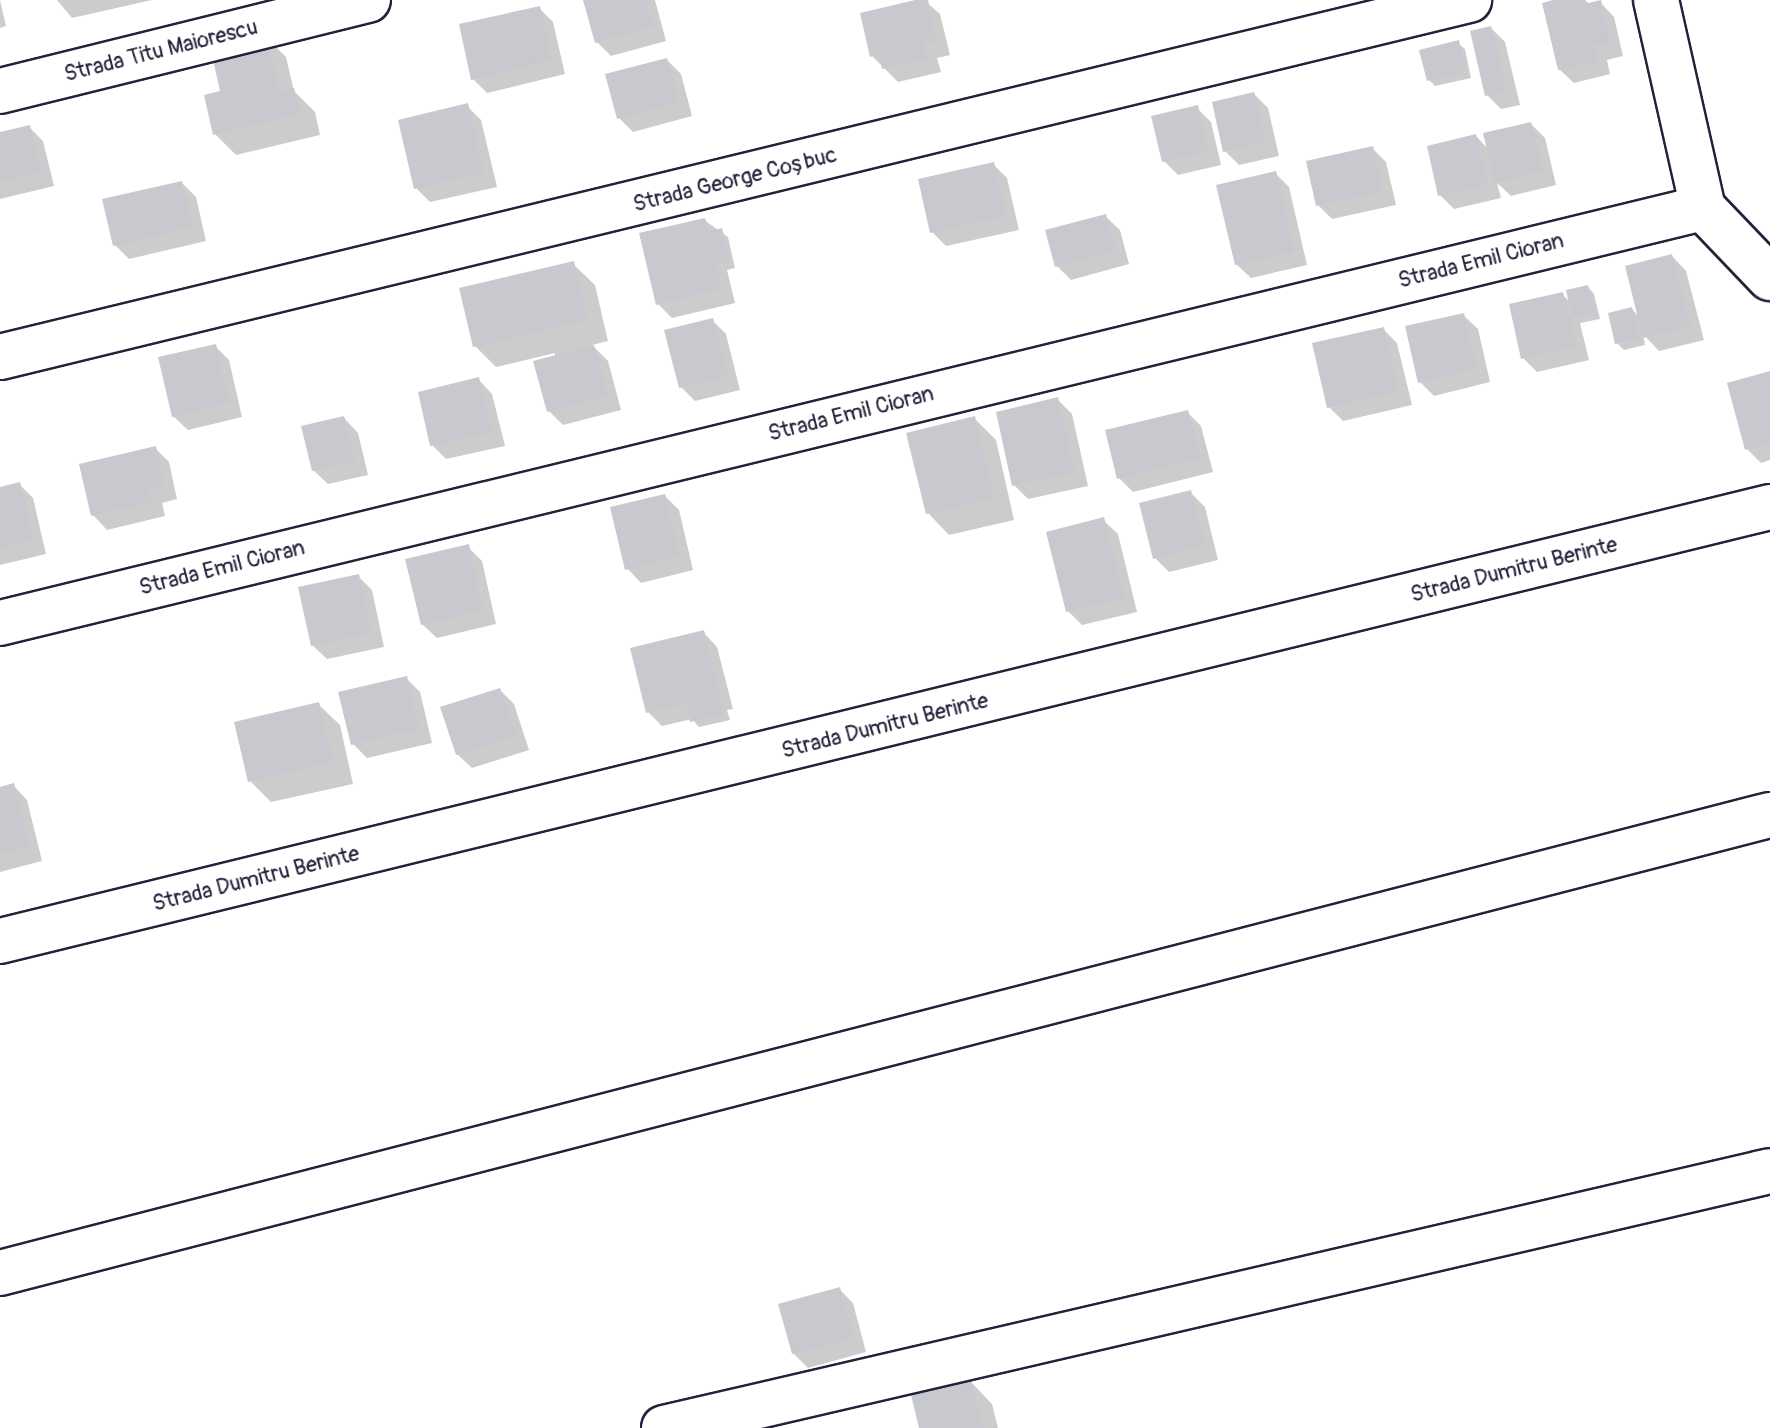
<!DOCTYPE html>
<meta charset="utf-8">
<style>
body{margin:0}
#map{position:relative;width:1770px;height:1428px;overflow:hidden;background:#fff;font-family:Pangolin,sans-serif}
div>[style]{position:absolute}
.shadow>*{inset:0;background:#0003}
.building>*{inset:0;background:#c8c8cf}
.roads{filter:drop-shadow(2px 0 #22223b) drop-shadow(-2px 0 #22223b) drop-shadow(0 2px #22223b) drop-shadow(0 -2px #22223b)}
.minor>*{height:44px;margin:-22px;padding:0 22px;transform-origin:22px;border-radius:22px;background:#fff}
span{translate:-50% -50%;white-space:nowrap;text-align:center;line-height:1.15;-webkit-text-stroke:6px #fff;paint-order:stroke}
.street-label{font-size:22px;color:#22223b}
</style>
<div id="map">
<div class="shadow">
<div style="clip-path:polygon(0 0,6px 26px,0 28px)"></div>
<div style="clip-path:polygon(57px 0,152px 0,72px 18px)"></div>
<div style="clip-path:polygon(587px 0,655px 0,666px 41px,611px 56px,597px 42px)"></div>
<div style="clip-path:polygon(924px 0,940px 14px,950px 55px,937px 58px,941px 72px,898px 82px,872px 56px)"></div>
<div style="clip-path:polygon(1562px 0,1585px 0,1590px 5px,1600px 2px,1614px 17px,1623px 56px,1607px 60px,1610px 74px,1574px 83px,1559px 69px)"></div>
<div style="clip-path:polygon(539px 8px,553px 22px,565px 74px,487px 93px,473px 79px)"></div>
<div style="clip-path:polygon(1491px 28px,1505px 42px,1520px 105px,1501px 109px,1487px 95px)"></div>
<div style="clip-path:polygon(265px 36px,286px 57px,294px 91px,315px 112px,320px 135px,236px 155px,215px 134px,222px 92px)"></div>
<div style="clip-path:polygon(1458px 43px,1465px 49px,1471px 78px,1435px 86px,1429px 80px)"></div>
<div style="clip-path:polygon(667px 60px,681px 74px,692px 116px,633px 132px,619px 118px)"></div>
<div style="clip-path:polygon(1254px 94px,1268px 108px,1279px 156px,1239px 165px,1225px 151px)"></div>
<div style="clip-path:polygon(467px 106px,481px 120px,497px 187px,430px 202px,416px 188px)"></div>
<div style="clip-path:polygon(1197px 108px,1211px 122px,1221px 165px,1178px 175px,1164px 161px)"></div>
<div style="clip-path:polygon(1531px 124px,1545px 138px,1556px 185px,1511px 196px,1497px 183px,1501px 198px,1454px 209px,1440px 195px,1476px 136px,1489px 150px)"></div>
<div style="clip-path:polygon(29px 127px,43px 141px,54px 186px,0 199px,0 134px)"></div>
<div style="clip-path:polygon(1372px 148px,1386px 162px,1396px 205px,1332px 219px,1318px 205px)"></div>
<div style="clip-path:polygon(993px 164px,1007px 178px,1019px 230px,946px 246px,932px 232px)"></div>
<div style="clip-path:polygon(1275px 173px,1289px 187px,1307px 265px,1251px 278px,1236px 264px)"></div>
<div style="clip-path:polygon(182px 183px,196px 197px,206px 241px,129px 259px,115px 245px)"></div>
<div style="clip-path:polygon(1105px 216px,1120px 230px,1129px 264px,1071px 280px,1057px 266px)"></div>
<div style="clip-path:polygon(704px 220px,728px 237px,735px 268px,727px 270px,735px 303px,672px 318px,658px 304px)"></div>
<div style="clip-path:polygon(1672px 256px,1686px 271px,1704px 340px,1659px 351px,1643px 334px,1645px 345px,1624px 350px,1617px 343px,1632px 309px,1640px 318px)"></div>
<div style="clip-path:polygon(573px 264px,595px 285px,608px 341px,592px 345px,608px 361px,621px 410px,563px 425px,549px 411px,555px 353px,496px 367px,475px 346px)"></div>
<div style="clip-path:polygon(1588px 287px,1594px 294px,1600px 319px,1580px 323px,1589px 360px,1537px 372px,1523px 358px,1562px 294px,1571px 303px)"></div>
<div style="clip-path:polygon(1463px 315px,1478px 329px,1490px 382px,1434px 396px,1420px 382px)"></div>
<div style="clip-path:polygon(712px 320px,726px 334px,740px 390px,695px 401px,681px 387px)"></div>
<div style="clip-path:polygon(1383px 329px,1397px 343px,1412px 405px,1343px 421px,1329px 407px)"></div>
<div style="clip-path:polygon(215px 346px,229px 360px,242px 417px,188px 430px,173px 416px)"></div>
<div style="clip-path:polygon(1770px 374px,1770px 460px,1761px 463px,1747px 449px)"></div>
<div style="clip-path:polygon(478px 379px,492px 394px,505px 446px,446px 459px,432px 445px)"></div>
<div style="clip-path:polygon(1058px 400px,1072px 414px,1088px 486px,1028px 499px,1014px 485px)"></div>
<div style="clip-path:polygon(1187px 412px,1201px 426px,1213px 472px,1133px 492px,1119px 478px)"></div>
<div style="clip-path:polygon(344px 418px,358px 433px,368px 475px,328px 484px,313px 470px)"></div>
<div style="clip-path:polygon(974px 418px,996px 440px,1014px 520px,949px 535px,928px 513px)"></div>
<div style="clip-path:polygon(155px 448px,169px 462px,177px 499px,162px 503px,165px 516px,107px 530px,93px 515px)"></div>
<div style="clip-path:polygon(19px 484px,33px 498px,46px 554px,0 565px,0 489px)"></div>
<div style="clip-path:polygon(1191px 493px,1205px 507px,1218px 560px,1169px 572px,1155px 558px)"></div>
<div style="clip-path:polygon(665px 496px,679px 510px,693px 570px,641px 583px,627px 568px)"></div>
<div style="clip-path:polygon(1103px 520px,1118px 534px,1137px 612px,1082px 625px,1068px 611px)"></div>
<div style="clip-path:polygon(468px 547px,482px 561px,496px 624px,437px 638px,422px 624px)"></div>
<div style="clip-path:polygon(358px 576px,372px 590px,384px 647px,327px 659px,312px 645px)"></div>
<div style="clip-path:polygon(703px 632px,717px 647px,733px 709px,727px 710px,730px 720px,699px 727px,692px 719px,662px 726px,648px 712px)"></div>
<div style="clip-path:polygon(406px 678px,420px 692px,432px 743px,367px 758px,353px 744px)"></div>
<div style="clip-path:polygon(500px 690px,514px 704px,529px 750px,472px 768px,457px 754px)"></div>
<div style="clip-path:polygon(318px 704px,340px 725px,353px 784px,271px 802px,250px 781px)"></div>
<div style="clip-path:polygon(13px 785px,27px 800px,42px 861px,0 872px,0 789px)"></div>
<div style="clip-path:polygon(839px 1289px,853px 1303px,866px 1352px,808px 1368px,793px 1353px)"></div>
<div style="clip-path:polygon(971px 1382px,992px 1404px,998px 1428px,921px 1428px)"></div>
</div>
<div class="building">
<div style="clip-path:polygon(583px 0,646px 0,653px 27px,595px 43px)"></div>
<div style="clip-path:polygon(915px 0,928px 0,937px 41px,924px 44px,928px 58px,882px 69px,879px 54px,870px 57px,860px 13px)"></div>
<div style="clip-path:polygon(1553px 0,1583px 0,1584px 4px,1601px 0,1610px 42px,1594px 46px,1597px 61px,1558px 70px,1542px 3px)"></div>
<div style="clip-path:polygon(540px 6px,552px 60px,471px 80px,459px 24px)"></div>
<div style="clip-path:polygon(1491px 26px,1507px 91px,1485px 96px,1470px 31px)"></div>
<div style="clip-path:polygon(265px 34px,279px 91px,294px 88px,300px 114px,213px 135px,204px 95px,220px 91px,210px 46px)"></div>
<div style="clip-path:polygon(1459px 40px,1466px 72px,1427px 81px,1419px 50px)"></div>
<div style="clip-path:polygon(667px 58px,679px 102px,617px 119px,605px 74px)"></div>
<div style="clip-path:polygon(1254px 92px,1266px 142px,1223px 152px,1212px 102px)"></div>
<div style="clip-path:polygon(468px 103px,484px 173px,414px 189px,398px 120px)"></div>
<div style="clip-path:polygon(1198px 105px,1208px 151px,1162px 162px,1151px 116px)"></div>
<div style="clip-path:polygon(1531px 122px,1543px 171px,1495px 183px,1483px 133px)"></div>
<div style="clip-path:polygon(30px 125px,41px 172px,0 182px,0 132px)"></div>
<div style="clip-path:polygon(1476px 134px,1488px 184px,1438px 196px,1427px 146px)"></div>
<div style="clip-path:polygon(1373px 146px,1383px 191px,1316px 206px,1306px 161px)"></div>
<div style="clip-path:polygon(994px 162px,1006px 216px,930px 233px,918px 179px)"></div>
<div style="clip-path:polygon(1276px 171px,1294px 252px,1235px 265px,1216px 185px)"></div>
<div style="clip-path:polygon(182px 181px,193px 227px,113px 246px,102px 199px)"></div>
<div style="clip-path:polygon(1106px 214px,1116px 250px,1055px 267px,1045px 230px)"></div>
<div style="clip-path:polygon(705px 218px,709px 232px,722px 228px,730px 262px,716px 265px,722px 289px,656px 305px,639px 233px)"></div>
<div style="clip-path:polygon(1672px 254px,1691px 326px,1643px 338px,1625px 266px)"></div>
<div style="clip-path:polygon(574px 261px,587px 320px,473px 347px,459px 288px)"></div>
<div style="clip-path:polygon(1588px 285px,1595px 312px,1572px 317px,1566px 290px)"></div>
<div style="clip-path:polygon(1563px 292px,1576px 346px,1521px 359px,1509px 304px)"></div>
<div style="clip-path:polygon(1632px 307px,1640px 338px,1615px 344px,1608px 313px)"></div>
<div style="clip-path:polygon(1464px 313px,1477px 368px,1418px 383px,1405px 326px)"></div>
<div style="clip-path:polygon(713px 318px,728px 376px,679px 388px,664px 330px)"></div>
<div style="clip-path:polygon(1384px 327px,1399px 391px,1327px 408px,1312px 343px)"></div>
<div style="clip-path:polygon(216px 344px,229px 403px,172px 417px,158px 357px)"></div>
<div style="clip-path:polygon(594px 345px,608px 396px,547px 412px,533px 361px)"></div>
<div style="clip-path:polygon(1770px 371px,1770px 443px,1745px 450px,1727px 383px)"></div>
<div style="clip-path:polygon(479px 377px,492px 432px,430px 446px,418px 392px)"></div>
<div style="clip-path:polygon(1058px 397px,1075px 472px,1012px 486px,996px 412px)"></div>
<div style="clip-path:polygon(1188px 410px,1200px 458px,1117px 479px,1105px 430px)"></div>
<div style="clip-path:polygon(344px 416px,355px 461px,312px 471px,301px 426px)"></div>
<div style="clip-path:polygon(975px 416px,994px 498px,926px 514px,906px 433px)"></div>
<div style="clip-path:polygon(156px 446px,164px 485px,149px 489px,152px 502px,91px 516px,79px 464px)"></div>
<div style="clip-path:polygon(20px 482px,33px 540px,0 548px,0 487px)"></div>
<div style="clip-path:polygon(1191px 490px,1205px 546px,1153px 559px,1139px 503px)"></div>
<div style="clip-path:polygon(665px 494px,680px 556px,625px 570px,610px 507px)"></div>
<div style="clip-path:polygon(1104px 517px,1124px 598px,1066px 612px,1046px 532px)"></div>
<div style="clip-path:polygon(469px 544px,483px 610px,421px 625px,405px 559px)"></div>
<div style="clip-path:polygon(359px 574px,371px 633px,311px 646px,298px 587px)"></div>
<div style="clip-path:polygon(704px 630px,724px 714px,690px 722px,686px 703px,646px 713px,630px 648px)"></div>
<div style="clip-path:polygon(407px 676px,419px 729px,351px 745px,338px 692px)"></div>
<div style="clip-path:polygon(500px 688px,516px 736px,456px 755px,440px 707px)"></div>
<div style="clip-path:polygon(319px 702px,333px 762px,248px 782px,234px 722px)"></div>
<div style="clip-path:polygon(14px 783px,29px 847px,0 854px,0 787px)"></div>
<div style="clip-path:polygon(840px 1287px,853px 1338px,792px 1354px,778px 1304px)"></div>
<div style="clip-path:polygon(971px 1380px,983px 1428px,919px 1428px,911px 1395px)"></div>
</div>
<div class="roads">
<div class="minor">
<div style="left:1656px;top:0;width:213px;rotate:77.3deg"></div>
<div style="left:1703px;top:208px;width:97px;rotate:46.3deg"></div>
<div style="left:0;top:91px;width:379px;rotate:-13.9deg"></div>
<div style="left:0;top:357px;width:1512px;rotate:-13.66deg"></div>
<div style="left:0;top:623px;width:1753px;rotate:-13.7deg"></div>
<div style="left:0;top:941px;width:1822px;rotate:-13.78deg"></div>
<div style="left:0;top:1273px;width:1828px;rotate:-14.51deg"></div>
<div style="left:664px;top:1428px;width:1135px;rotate:-13.08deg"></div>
</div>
</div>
<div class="street-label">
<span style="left:161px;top:51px;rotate:-14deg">Strada Titu Maiorescu</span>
<span style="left:735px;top:180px;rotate:-14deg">Strada George Coșbuc</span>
<span style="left:1481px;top:261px;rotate:-14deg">Strada Emil Cioran</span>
<span style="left:851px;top:414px;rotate:-14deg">Strada Emil Cioran</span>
<span style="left:222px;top:568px;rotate:-14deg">Strada Emil Cioran</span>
<span style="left:1514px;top:570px;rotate:-14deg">Strada Dumitru Berinte</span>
<span style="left:885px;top:726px;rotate:-14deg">Strada Dumitru Berinte</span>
<span style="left:256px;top:879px;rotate:-14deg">Strada Dumitru Berinte</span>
</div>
</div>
